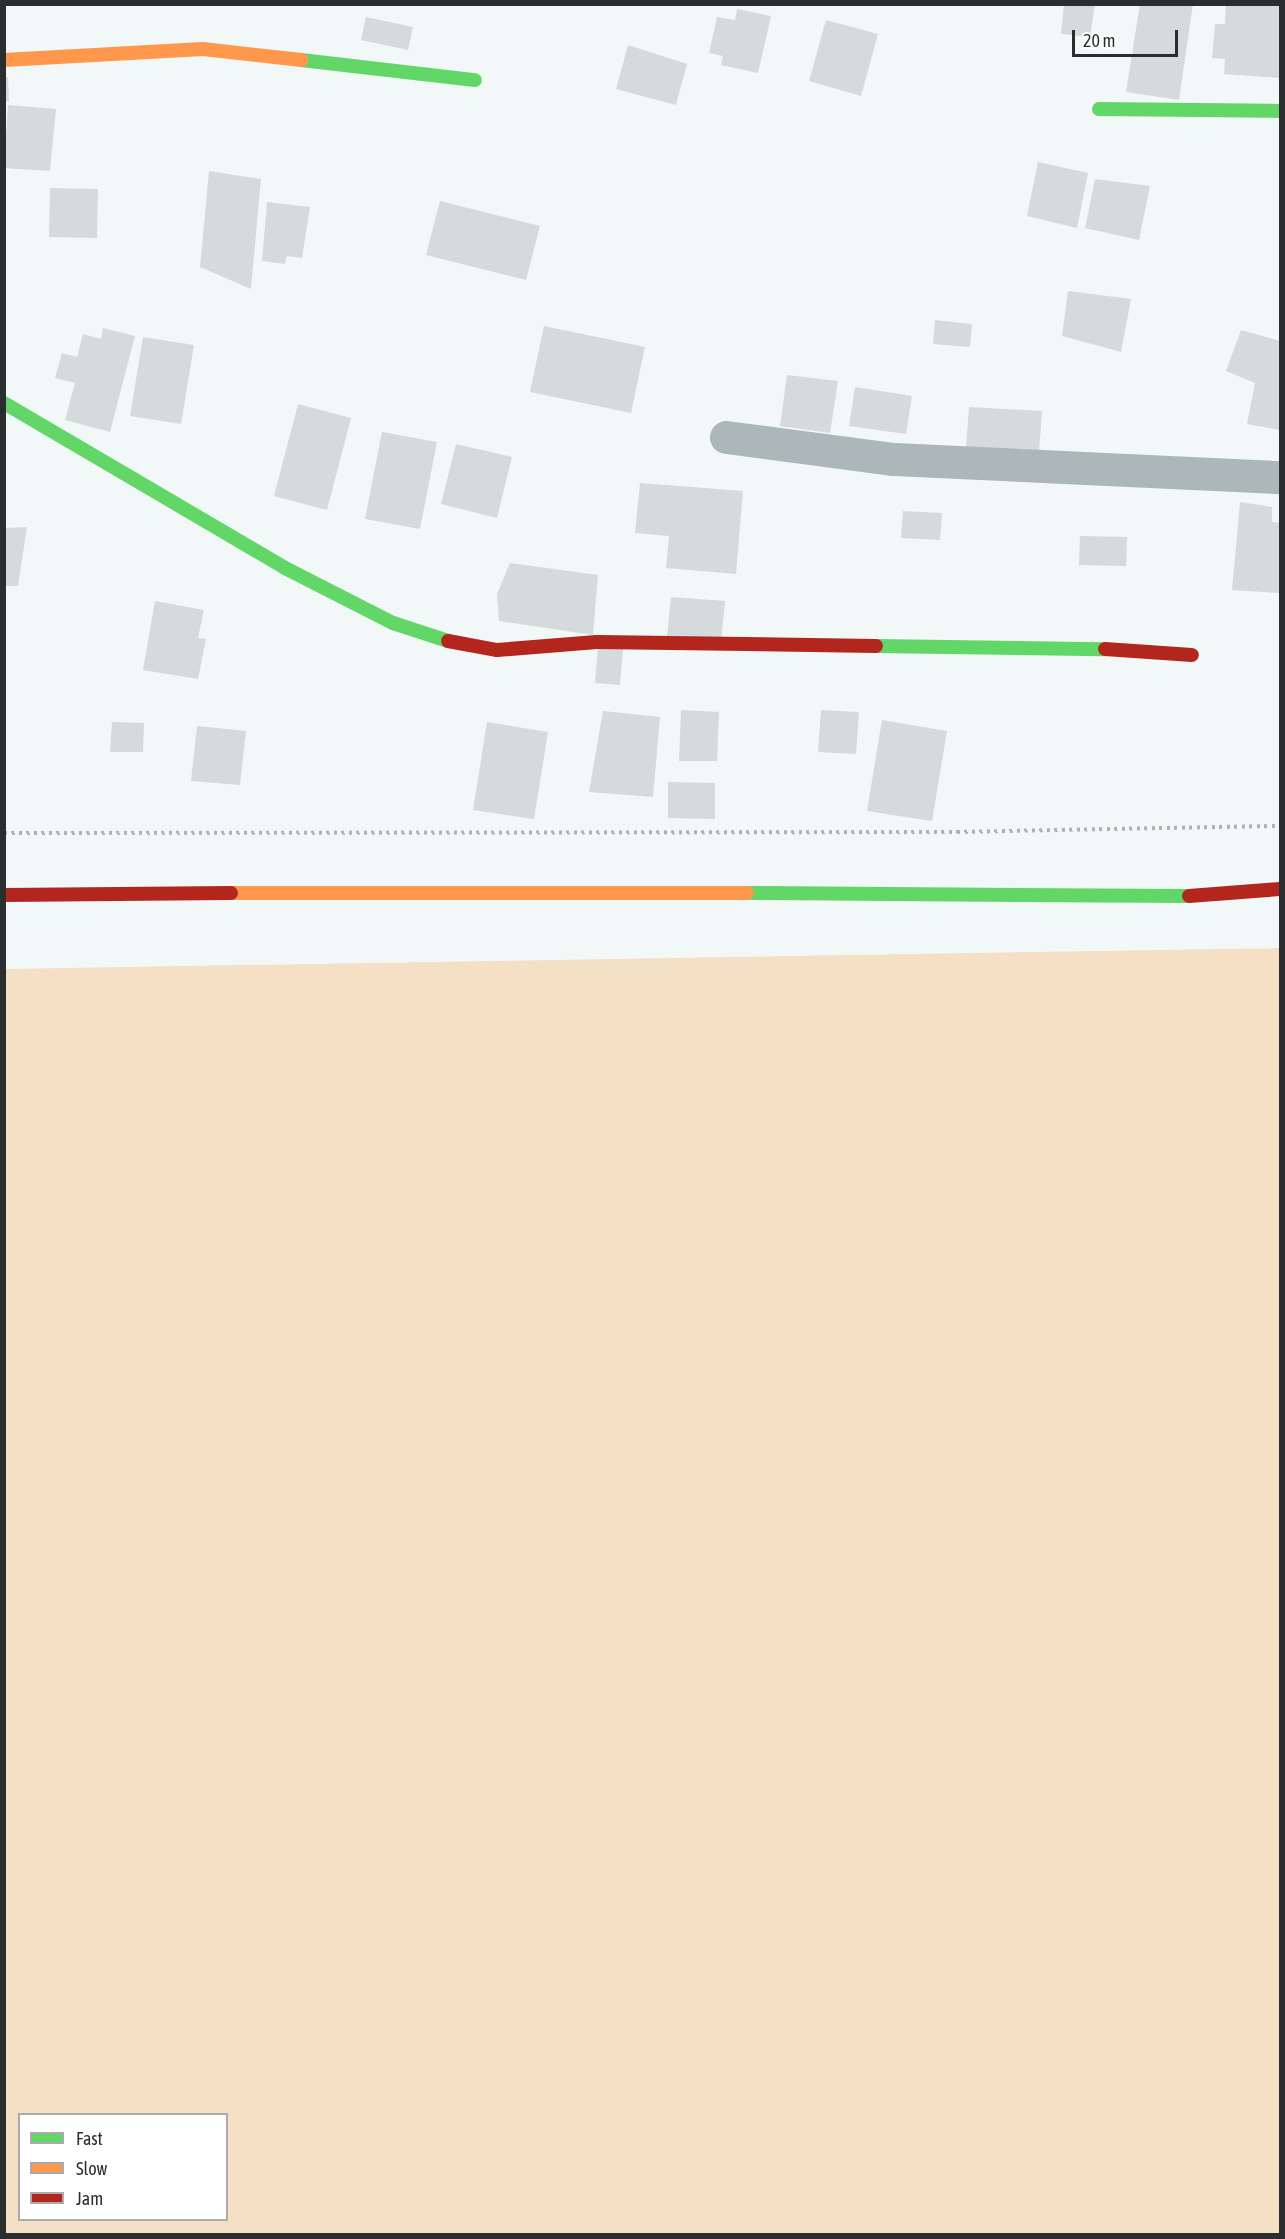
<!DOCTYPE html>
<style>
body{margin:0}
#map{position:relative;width:1285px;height:2239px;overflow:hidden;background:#f2f8f8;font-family:"Asap Condensed",sans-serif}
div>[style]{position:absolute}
.green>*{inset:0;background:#f5dfc5}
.building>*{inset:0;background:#d5dada}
.path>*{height:4px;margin-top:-2px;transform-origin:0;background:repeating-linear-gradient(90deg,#abb4b5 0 3px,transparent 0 7.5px)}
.street>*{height:33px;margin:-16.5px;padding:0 16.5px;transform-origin:16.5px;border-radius:16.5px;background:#abb7b8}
.fast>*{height:14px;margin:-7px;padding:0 7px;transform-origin:7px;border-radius:7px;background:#63d668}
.slow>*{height:14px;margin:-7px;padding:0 7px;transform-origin:7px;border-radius:7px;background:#ff974d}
.jam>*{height:14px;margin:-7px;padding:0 7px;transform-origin:7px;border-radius:7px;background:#b3261e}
span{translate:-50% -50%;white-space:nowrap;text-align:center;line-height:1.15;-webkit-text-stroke:6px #fff;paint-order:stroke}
.frame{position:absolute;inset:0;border:6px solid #2a2e2f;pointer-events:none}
.legend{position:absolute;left:18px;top:2113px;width:210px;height:108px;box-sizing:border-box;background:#fff;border:2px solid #aaabac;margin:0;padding:8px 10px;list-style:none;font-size:18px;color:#2a2e2f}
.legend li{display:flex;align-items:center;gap:12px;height:30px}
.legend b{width:30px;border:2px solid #aaabac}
.scale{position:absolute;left:1072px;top:30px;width:106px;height:27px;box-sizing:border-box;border:3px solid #2a2e2f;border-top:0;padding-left:8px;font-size:18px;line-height:21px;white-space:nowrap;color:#2a2e2f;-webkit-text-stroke:4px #fff;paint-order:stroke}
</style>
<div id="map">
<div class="green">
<div style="clip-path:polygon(evenodd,1280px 948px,1280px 2234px,5px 2234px,5px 969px,1280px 948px,20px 2114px,226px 2114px,226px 2220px,20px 2220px,20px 2114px)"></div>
</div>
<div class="building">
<div style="clip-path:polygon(1064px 4px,1095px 4px,1090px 37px,1061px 34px)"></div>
<div style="clip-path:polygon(1140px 4px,1193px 4px,1179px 100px,1126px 92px)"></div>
<div style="clip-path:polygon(1226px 4px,1280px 4px,1280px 78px,1224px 74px,1225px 59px,1212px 58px,1215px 24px,1225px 24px)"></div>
<div style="clip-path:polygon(737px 9px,771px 16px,758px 73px,721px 65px,723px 56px,709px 53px,717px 17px,735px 20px)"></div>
<div style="clip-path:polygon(366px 17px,413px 27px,408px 50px,361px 40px)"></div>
<div style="clip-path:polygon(826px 20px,878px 34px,861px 96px,809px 81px)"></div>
<div style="clip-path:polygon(628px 45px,687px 64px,676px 105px,616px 89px)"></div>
<div style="clip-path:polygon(4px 77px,8px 77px,9px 101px,4px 101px)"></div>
<div style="clip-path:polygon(8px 105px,56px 109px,50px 171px,4px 168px)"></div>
<div style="clip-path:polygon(1038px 162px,1088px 173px,1077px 228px,1027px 216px)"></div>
<div style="clip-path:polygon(209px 171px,261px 179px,251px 289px,200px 267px)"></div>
<div style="clip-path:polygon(1095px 179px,1150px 186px,1139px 240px,1085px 228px)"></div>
<div style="clip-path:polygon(50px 188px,98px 189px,97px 238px,49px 237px)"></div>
<div style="clip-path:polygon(440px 201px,540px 226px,526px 280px,426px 255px)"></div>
<div style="clip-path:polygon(267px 202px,310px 207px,302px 258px,287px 256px,285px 264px,262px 261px)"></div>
<div style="clip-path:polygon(1068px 291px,1131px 299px,1121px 352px,1062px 336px)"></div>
<div style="clip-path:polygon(935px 320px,972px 324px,970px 347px,933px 344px)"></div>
<div style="clip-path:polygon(544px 326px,645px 347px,631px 413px,530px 392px)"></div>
<div style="clip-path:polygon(103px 328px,135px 336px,110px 432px,65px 420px,75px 383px,55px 378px,62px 353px,77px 357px,83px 334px,101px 339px)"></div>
<div style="clip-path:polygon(1241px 330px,1280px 341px,1280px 430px,1247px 424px,1255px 383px,1226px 371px)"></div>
<div style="clip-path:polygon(143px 337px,194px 345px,181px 424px,130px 416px)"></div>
<div style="clip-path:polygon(787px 375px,838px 381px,830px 433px,780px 426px)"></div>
<div style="clip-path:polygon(855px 387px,912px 396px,906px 434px,849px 426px)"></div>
<div style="clip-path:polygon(298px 404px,351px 418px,327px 510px,274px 496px)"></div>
<div style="clip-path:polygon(969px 407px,1042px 411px,1039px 453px,966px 448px)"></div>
<div style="clip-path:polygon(382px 432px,437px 442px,420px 529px,365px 519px)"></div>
<div style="clip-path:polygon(456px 444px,512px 457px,497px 518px,441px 504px)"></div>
<div style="clip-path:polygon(640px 483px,743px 491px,736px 574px,666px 568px,669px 536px,635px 533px)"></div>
<div style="clip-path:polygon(1240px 502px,1272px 507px,1272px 522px,1280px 523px,1280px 593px,1232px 590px)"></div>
<div style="clip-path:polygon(903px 511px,942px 513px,940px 540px,901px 538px)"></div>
<div style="clip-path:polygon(27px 527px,18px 586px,4px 586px,4px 528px)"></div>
<div style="clip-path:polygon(1080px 536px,1127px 537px,1126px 566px,1079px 565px)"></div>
<div style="clip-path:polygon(510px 563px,598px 575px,593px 635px,499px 621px,497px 594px)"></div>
<div style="clip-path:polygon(671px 597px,725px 601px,721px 641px,667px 637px)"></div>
<div style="clip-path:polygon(155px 601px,204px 610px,198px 638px,206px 639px,198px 679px,143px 670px)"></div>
<div style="clip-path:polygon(598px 647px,623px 649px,620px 685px,595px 683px)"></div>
<div style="clip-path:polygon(681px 710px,719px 712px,717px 761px,679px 761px)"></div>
<div style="clip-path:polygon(821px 710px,859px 712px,856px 754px,818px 752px)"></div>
<div style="clip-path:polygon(603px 711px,660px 717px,653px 797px,589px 792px)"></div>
<div style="clip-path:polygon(882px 720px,947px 731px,932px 821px,867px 811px)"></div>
<div style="clip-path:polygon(112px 722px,144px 723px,143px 752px,110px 752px)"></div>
<div style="clip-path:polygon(487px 722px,548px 732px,534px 819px,473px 810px)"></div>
<div style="clip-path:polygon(197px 726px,246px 731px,240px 785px,191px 781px)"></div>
<div style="clip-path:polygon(668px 782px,715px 783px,715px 819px,668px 818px)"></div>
</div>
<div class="path">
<div style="left:4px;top:833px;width:953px;rotate:-0.06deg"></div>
<div style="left:957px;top:832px;width:323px;rotate:-1.1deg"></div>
</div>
<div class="street">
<div style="left:726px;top:437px;width:169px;rotate:7.5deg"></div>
<div style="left:894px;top:459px;width:386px;rotate:2.7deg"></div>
</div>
<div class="fast">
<div style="left:301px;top:60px;width:175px;rotate:6.6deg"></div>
<div style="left:1099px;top:109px;width:181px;rotate:0.6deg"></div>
<div style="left:4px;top:403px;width:326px;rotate:30.4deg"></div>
<div style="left:285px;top:568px;width:121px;rotate:27deg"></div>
<div style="left:393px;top:623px;width:58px;rotate:18.1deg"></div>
<div style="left:876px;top:646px;width:229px;rotate:0.8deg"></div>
<div style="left:747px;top:893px;width:442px;rotate:0.4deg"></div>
</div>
<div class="slow">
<div style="left:4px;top:60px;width:199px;rotate:-3.2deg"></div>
<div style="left:203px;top:49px;width:99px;rotate:6.4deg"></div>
<div style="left:231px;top:893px;width:516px"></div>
</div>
<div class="jam">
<div style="left:448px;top:641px;width:50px;rotate:10.4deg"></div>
<div style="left:497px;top:650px;width:100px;rotate:-4.6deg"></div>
<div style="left:597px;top:642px;width:279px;rotate:0.8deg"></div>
<div style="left:1105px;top:649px;width:87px;rotate:3.9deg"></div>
<div style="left:4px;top:895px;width:227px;rotate:-0.5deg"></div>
<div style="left:1189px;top:896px;width:91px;rotate:-4.4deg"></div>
</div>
<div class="frame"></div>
<ul class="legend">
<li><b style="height:8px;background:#63d668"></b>Fast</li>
<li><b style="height:8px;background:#ff974d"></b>Slow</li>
<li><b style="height:8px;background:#b3261e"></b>Jam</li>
</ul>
<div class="scale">20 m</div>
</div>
